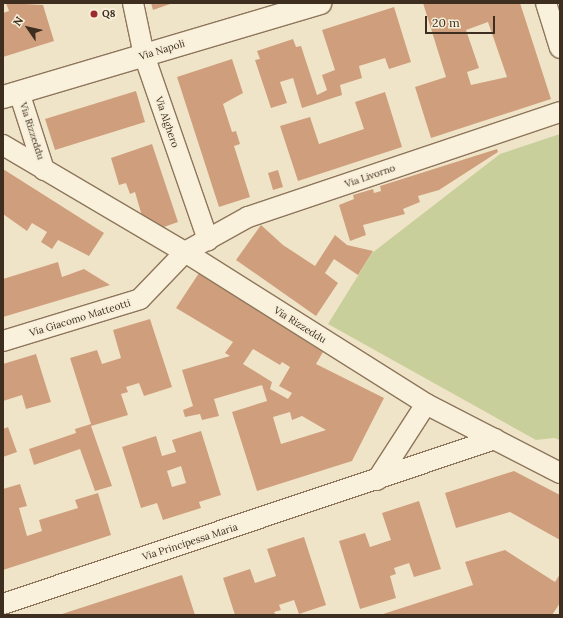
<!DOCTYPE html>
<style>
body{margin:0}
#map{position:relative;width:563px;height:618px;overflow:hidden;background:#f0e4c8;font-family:Lora,serif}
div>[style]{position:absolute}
.green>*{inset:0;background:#c9cf9b}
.building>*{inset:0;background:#cf9f7d}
.roads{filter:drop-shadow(1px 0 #8d765c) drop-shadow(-1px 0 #8d765c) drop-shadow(0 1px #8d765c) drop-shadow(0 -1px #8d765c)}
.street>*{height:20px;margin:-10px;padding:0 10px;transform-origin:10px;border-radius:10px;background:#faf1dc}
.secondary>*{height:22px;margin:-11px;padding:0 11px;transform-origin:11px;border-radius:11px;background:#faf1dc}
.dots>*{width:11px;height:11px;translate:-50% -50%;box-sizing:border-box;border:2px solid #f7eed8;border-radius:50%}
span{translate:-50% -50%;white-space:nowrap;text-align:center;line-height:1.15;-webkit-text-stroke:4px #f7eed8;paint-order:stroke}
.poi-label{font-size:10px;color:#3d2e20;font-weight:700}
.left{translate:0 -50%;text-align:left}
.street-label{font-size:10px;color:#3d2e20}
.frame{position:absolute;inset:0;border:4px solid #3d2e20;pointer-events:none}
.north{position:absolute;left:8px;top:8px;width:40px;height:40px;-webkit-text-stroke:3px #f7eed8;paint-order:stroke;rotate:304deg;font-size:11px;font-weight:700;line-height:16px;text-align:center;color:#3d2e20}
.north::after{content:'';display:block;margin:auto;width:14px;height:18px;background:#3d2e20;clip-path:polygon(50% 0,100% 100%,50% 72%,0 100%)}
.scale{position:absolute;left:425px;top:16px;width:70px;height:18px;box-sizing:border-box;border:2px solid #3d2e20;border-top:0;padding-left:5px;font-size:12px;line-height:14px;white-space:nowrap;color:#3d2e20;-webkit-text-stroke:3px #f7eed8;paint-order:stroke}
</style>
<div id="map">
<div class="green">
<div style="clip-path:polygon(560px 134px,560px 440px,554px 438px,536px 440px,328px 324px,372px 253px,500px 154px)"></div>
</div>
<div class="building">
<div style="clip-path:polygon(6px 3px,43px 5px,54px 41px,3px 57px,3px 13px,9px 11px)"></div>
<div style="clip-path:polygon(151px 3px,173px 3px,153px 10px)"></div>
<div style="clip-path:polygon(evenodd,423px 3px,520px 3px,551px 99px,431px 138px,415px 87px,446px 77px,423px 3px,488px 22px,507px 77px,471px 85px,467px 72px,479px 68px,466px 30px,488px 22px)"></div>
<div style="clip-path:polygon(394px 7px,411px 62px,389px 69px,385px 58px,359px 66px,362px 78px,340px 85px,342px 95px,302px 108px,293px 78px,280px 82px,287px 103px,271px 108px,255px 60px,260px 59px,257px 51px,293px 39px,296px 47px,301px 46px,317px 95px,327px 90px,322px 75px,335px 70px,322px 30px)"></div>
<div style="clip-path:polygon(232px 59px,243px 93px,223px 104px,232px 132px,236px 131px,240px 144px,234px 146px,250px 197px,219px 207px,177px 77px)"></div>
<div style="clip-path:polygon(136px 91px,145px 122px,55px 150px,45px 119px)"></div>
<div style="clip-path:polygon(385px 92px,402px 147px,298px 181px,280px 126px,310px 117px,319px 144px,364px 129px,355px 102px)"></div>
<div style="clip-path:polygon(152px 144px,178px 222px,161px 228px,142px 216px,135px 192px,130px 194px,126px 183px,119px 185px,111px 158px)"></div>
<div style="clip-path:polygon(497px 149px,498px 152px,439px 190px,418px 196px,420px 202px,403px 209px,405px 214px,363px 225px,366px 235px,350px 241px,339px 205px,354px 199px,353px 195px,373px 189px,374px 193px,381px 191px,380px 186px)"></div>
<div style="clip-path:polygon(3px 169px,104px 233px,89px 256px,58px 240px,52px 249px,41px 242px,47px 232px,32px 223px,27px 231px,3px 214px)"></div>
<div style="clip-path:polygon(278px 170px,283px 187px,273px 190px,268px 173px)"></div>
<div style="clip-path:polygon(261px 225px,283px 245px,315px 266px,335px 235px,347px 245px,373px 251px,358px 275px,334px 259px,325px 273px,338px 283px,316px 316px,236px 260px)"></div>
<div style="clip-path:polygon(58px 262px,62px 277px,84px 269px,110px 285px,3px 317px,3px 279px)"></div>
<div style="clip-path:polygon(evenodd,199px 273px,323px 352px,316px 364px,384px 398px,352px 461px,257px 491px,232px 412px,267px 401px,262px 385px,214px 399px,219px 416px,202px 420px,200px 414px,185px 417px,183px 410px,193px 406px,182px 370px,230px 356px,225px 353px,233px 342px,176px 308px,199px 273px,253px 349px,280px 365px,282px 362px,290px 367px,279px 386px,292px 393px,288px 399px,270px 389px,272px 382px,243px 364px,253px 349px,199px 273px,290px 412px,292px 420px,302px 416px,326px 430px,281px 444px,273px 417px,290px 412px)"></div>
<div style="clip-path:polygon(150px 319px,172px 387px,144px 396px,139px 383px,126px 387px,128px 392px,121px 394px,128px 415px,91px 426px,112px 486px,95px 491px,80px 449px,34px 465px,29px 449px,76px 433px,75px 429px,91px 424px,70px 358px,97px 350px,102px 364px,121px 358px,113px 330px)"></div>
<div style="clip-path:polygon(36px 354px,51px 402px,26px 409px,22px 395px,3px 401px,3px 364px)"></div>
<div style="clip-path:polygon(8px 427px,17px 452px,3px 457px,3px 429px)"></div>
<div style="clip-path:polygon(evenodd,201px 431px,221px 495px,199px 502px,201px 508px,163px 520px,157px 503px,141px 508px,122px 447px,156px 436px,162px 456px,176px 452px,172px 440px,201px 431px,181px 466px,186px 483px,172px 487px,167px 471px,181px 466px)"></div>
<div style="clip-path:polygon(514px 471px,560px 495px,560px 540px,510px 512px,456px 528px,445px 493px)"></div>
<div style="clip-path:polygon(20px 484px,27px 506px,19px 508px,27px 536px,42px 531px,39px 520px,78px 508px,75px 500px,98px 493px,111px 535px,3px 570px,3px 489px)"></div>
<div style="clip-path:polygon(419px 501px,441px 569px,414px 577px,409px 563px,394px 568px,396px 574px,390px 576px,396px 598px,360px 609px,339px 541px,365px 533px,370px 547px,391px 540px,382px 513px)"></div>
<div style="clip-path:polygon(304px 537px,326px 605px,299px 614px,294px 600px,279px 605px,281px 610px,274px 612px,276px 615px,235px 615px,223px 578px,250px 569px,255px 583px,276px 576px,267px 549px)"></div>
<div style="clip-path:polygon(505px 550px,555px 582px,560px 574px,560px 603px,552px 615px,380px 615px,473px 585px,465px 562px)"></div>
<div style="clip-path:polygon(182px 575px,195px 615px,59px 615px)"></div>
</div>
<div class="roads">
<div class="street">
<div style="left:133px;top:3px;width:53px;rotate:78.1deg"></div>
<div style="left:144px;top:55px;width:196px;rotate:70.9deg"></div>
<div style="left:546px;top:3px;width:47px;rotate:72.7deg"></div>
<div style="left:19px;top:92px;width:82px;rotate:72.2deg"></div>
<div style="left:3px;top:145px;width:211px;rotate:30.5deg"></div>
<div style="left:185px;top:252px;width:285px;rotate:32.2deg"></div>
<div style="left:426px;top:404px;width:151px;rotate:27.2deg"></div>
<div style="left:3px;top:341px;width:143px;rotate:-17deg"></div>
<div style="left:140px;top:299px;width:65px;rotate:-46.2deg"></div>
<div style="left:185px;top:252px;width:72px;rotate:-29.1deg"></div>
<div style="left:248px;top:217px;width:329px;rotate:-18.6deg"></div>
<div style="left:377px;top:480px;width:90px;rotate:-57.2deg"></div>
<div style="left:3px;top:604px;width:519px;rotate:-18.54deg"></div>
</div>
<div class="secondary">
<div style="left:3px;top:97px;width:331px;rotate:-16.5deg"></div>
</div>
</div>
<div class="dots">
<div style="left:94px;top:14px;background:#9e2a2b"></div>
</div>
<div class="poi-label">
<span class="left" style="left:102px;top:14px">Q8</span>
</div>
<div class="street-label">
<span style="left:162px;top:50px;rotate:-17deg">Via Napoli</span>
<span style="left:167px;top:122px;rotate:71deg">Via Alghero</span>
<span style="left:32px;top:131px;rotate:72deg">Via Rizzeddu</span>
<span style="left:370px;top:176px;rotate:-19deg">Via Livorno</span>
<span style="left:80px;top:318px;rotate:-17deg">Via Giacomo Matteotti</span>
<span style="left:300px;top:325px;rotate:32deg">Via Rizzeddu</span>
<span style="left:190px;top:542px;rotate:-18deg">Via Principessa Maria</span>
</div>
<div class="frame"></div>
<div class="north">N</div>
<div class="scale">20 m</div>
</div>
